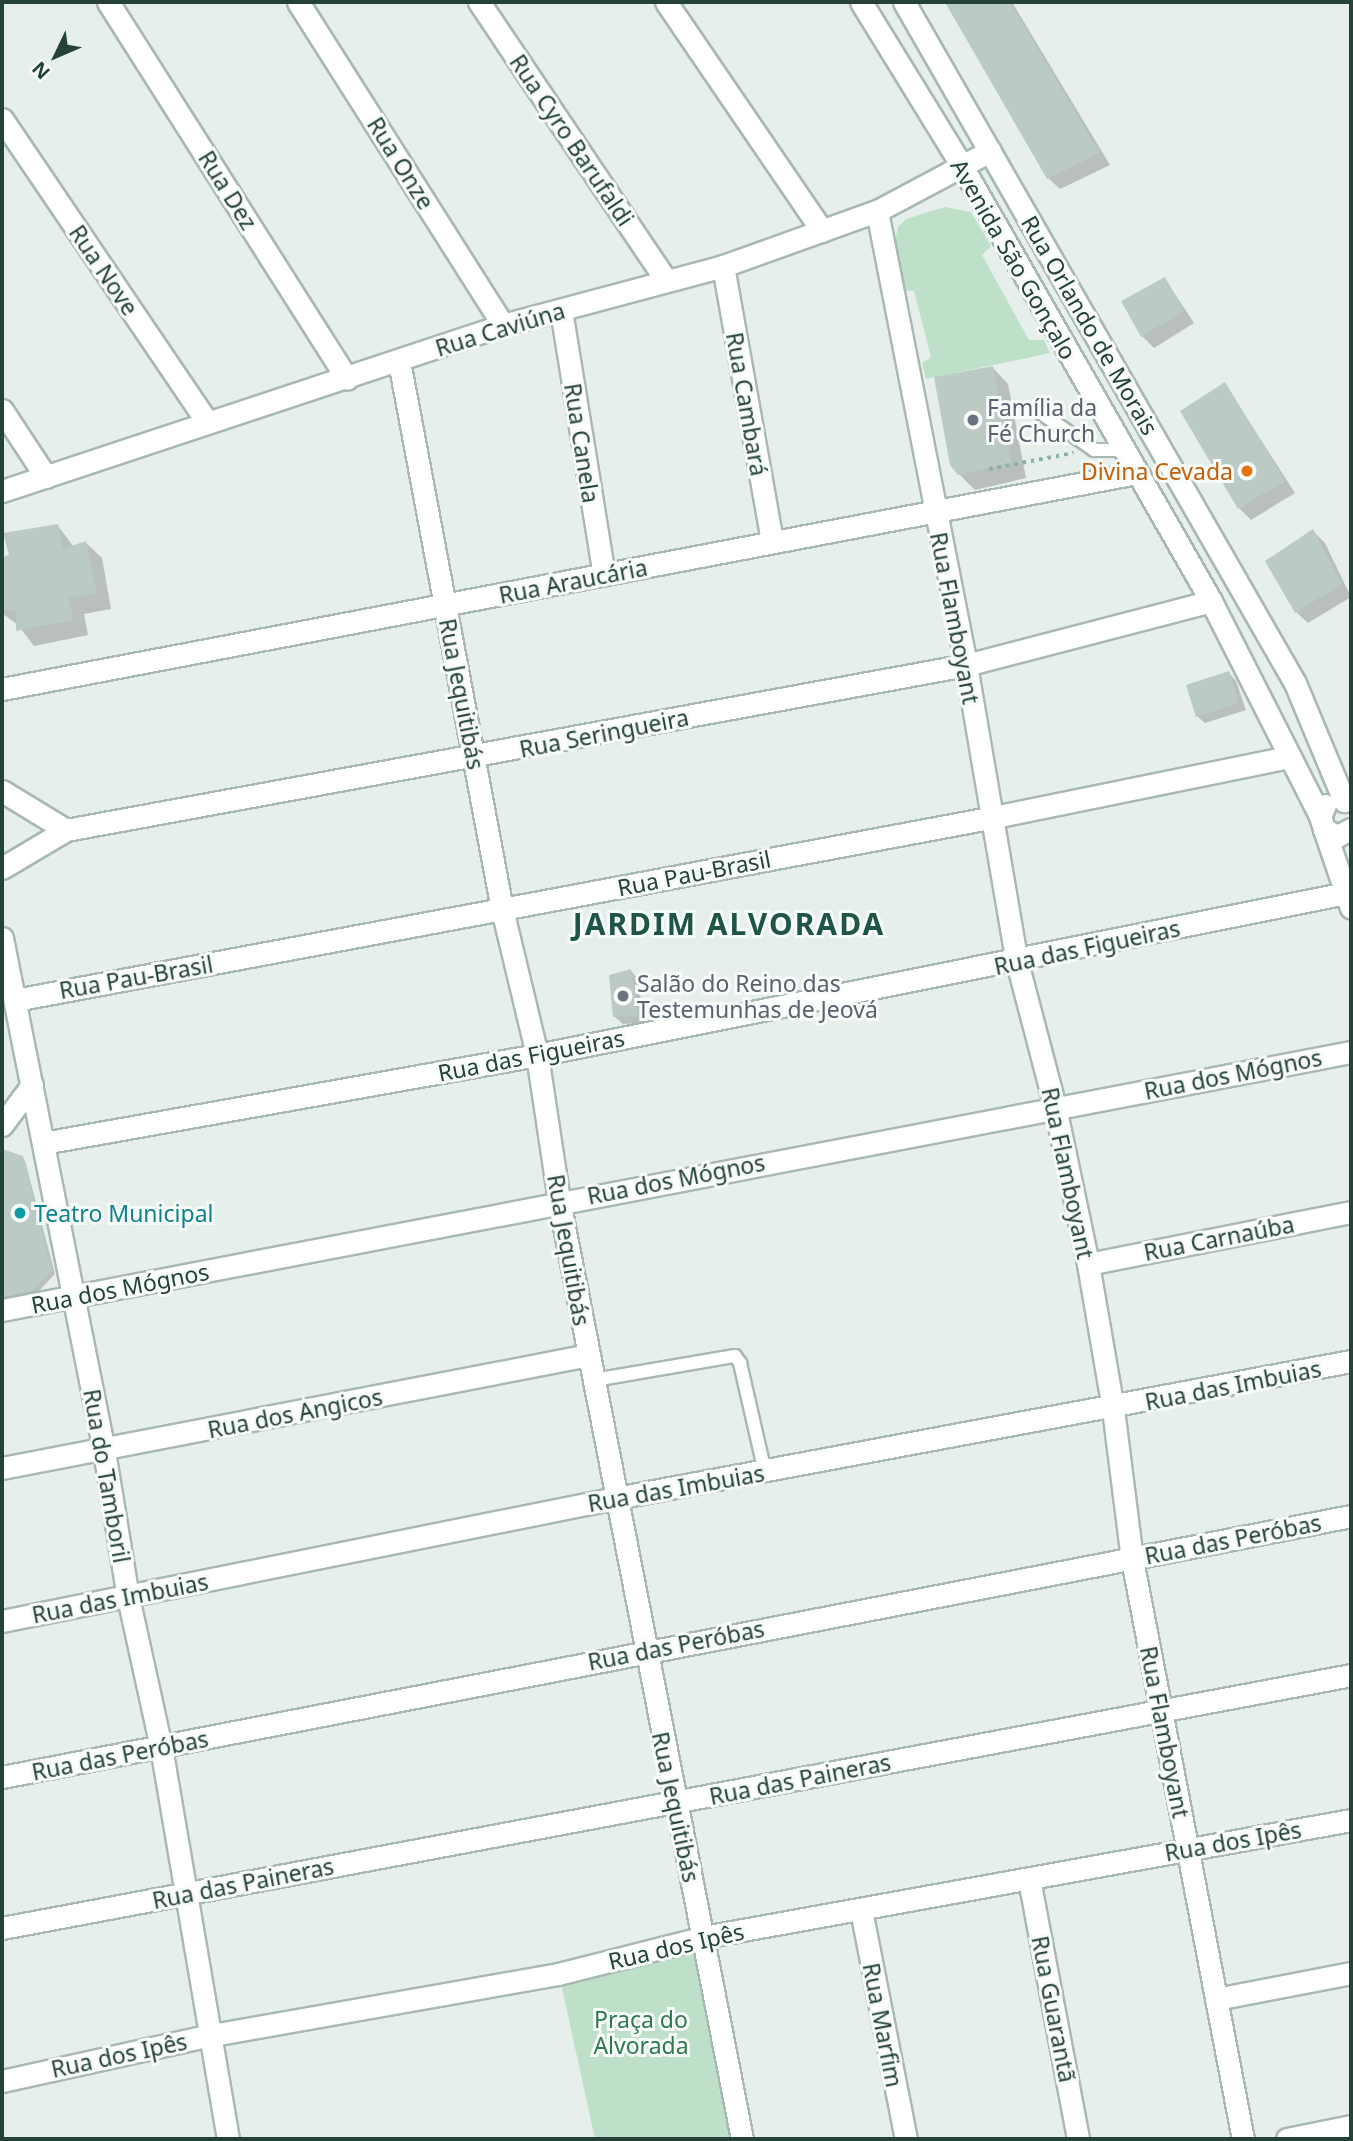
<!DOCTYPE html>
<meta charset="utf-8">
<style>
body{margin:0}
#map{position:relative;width:1353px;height:2141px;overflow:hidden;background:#e6efeb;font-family:"Noto Sans",sans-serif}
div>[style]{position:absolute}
.green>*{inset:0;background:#bfe0c8}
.shadow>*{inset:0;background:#0003}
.building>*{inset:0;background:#bbcac4}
.path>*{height:3.5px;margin-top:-1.75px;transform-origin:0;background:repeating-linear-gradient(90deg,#86b3a5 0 3.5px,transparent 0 8.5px)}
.roads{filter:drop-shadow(2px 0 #a8b8b2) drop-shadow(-2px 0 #a8b8b2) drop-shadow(0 2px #a8b8b2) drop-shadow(0 -2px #a8b8b2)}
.lane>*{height:12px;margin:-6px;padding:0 6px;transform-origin:6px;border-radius:6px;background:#fff}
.street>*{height:21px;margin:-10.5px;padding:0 10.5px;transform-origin:10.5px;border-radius:10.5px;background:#fff}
.dots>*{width:19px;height:19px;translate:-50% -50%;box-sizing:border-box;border:4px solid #f7fbf9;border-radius:50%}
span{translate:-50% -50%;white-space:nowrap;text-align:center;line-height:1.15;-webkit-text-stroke:6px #f7fbf9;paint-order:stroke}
.street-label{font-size:23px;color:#24423a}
.worship-label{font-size:23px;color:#5b616d}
.left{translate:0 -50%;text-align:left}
.food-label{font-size:23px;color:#c56008}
.right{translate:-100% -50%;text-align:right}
.culture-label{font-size:23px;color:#0d838f}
.park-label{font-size:23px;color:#2d7a4b}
.district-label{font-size:30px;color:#1f5548;font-weight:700;letter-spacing:2px}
.frame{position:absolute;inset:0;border:4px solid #24423a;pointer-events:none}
.north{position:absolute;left:21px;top:21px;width:70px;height:70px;-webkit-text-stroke:5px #f7fbf9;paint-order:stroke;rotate:226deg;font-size:19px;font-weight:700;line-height:28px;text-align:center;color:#24423a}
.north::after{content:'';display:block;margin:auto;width:24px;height:32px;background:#24423a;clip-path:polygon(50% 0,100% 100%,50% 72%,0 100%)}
</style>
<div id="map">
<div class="green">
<div style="clip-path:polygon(945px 207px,971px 212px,991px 246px,982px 255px,1029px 340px,1044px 340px,1050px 353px,926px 379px,922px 363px,931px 357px,914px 291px,901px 290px,895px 241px,898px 227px,906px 219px)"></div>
<div style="clip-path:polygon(695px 1951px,730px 2139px,595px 2139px,560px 1979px)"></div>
</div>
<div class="shadow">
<div style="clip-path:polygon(945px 2px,1012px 2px,1110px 165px,1060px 189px,1048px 178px)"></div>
<div style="clip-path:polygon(1165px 279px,1194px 323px,1154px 348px,1142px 336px)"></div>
<div style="clip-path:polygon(993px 368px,1008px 384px,1026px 478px,975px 490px,955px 470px)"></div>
<div style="clip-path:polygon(1225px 384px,1295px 493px,1251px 520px,1239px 508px)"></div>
<div style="clip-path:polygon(58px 526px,74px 547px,86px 543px,102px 558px,111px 609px,84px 614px,88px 635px,34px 646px,18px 625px,2px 613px,2px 559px)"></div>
<div style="clip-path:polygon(1313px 531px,1325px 543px,1351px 597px,1308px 623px,1296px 612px)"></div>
<div style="clip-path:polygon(1229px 673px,1236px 681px,1246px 710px,1205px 723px,1197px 716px)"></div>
<div style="clip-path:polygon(631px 971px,638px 979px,644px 1023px,623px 1024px,615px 1017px)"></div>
<div style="clip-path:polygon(5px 1151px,25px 1161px,55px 1274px,36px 1294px,2px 1302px)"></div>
</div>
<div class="building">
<div style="clip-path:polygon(945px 2px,1010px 2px,1100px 153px,1047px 179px)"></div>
<div style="clip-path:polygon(1165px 277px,1184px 311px,1141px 337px,1121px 301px)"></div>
<div style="clip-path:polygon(993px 366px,1011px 463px,958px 475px,950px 465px,934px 377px)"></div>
<div style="clip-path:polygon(1225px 382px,1285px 481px,1238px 509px,1180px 411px)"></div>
<div style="clip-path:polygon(58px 524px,63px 549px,86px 541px,97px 593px,69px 598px,73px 620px,16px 631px,16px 610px,2px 610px,2px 557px,9px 555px,3px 533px)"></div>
<div style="clip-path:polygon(1313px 529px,1342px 584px,1295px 613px,1265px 561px)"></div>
<div style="clip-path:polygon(1229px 671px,1239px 703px,1196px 717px,1186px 685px)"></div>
<div style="clip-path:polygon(631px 969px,638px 1016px,613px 1017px,609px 975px)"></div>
<div style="clip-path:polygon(2px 1149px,23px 1156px,52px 1270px,32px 1291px,2px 1297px)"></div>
</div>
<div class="path">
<div style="left:989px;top:469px;width:86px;rotate:-10.8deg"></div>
</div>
<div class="roads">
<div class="lane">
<div style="left:1041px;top:413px;width:65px;rotate:34.9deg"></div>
<div style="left:1094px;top:450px;width:29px"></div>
<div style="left:594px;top:1380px;width:143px;rotate:-9.7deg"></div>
<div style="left:735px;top:1356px;width:9px;rotate:54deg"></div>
<div style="left:740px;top:1363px;width:112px;rotate:77.1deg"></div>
</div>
<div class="street">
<div style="left:108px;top:2px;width:446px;rotate:57.6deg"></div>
<div style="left:298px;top:2px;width:383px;rotate:57.6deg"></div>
<div style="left:479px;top:2px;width:334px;rotate:56.1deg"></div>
<div style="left:666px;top:2px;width:277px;rotate:55.7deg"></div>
<div style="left:861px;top:2px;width:193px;rotate:58.4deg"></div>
<div style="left:962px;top:166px;width:501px;rotate:60.21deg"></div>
<div style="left:1211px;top:601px;width:241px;rotate:63.1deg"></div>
<div style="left:904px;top:2px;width:785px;rotate:60.14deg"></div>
<div style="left:1295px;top:683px;width:128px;rotate:67.4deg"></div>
<div style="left:2px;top:119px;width:364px;rotate:55.9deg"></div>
<div style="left:877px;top:211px;width:463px;rotate:78.9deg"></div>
<div style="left:966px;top:665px;width:301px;rotate:80.3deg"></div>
<div style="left:1017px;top:962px;width:150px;rotate:75.3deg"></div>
<div style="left:1055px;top:1107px;width:160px;rotate:78.1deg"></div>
<div style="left:1088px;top:1264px;width:147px;rotate:80.2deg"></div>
<div style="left:1113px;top:1409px;width:151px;rotate:82.8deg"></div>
<div style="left:1132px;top:1559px;width:591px;rotate:79.17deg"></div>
<div style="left:723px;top:266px;width:280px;rotate:79.9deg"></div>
<div style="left:561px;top:310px;width:268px;rotate:80.8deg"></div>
<div style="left:399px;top:361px;width:558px;rotate:79.36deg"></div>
<div style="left:502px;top:909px;width:150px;rotate:76.5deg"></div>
<div style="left:537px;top:1055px;width:148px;rotate:81.4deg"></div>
<div style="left:559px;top:1201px;width:956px;rotate:78.96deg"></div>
<div style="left:2px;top:410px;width:80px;rotate:56.7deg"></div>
<div style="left:2px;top:491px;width:528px;rotate:-18.33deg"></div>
<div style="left:503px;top:325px;width:228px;rotate:-15deg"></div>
<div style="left:723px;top:266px;width:164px;rotate:-19.7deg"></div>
<div style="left:877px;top:211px;width:128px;rotate:-28deg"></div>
<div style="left:2px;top:689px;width:1154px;rotate:-10.78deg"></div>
<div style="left:2px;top:791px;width:75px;rotate:31.4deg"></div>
<div style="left:1325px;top:805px;width:12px;rotate:114deg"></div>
<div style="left:1320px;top:816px;width:14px;rotate:73deg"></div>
<div style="left:1324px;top:829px;width:15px;rotate:28deg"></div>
<div style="left:1337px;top:836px;width:16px;rotate:-27deg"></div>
<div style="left:1324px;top:829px;width:83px;rotate:71.1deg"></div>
<div style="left:2px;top:868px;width:74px;rotate:-30.7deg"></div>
<div style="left:66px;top:830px;width:915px;rotate:-10.39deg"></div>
<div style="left:966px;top:665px;width:253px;rotate:-14.6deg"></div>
<div style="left:2px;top:938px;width:523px;rotate:78.75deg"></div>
<div style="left:104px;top:1451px;width:148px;rotate:80.7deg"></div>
<div style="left:128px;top:1597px;width:154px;rotate:77.6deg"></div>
<div style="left:161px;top:1747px;width:398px;rotate:80.3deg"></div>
<div style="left:15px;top:1000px;width:991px;rotate:-10.58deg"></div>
<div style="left:989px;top:818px;width:306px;rotate:-11.5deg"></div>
<div style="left:2px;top:1125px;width:50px;rotate:-53.1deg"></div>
<div style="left:43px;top:1143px;width:502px;rotate:-10.1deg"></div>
<div style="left:537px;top:1055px;width:825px;rotate:-11.32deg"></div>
<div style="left:1088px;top:1264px;width:268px;rotate:-11.2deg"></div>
<div style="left:2px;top:1310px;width:1373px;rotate:-10.83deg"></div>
<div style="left:2px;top:1468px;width:598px;rotate:-10.9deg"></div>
<div style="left:2px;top:1621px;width:626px;rotate:-11.33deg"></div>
<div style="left:616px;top:1498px;width:748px;rotate:-10.56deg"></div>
<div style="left:2px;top:1777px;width:1374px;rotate:-10.95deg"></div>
<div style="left:1029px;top:1879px;width:265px;rotate:79.3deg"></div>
<div style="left:861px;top:1910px;width:233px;rotate:78.9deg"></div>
<div style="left:2px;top:1928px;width:1373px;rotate:-10.62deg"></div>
<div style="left:1216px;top:1999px;width:137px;rotate:-10.9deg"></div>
<div style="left:2px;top:2081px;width:215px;rotate:-12.4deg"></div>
<div style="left:212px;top:2035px;width:351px;rotate:-10deg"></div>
<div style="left:558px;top:1974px;width:151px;rotate:-14.2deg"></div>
<div style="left:704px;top:1937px;width:657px;rotate:-10.25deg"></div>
<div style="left:1287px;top:2139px;width:65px;rotate:-11.5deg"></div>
</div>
</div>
<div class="dots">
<div style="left:973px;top:420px;background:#6b7280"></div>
<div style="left:1247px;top:471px;background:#e8710a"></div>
<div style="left:623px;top:996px;background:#6b7280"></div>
<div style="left:20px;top:1213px;background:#0f9aa8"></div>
</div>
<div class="street-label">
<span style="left:572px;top:140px;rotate:56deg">Rua Cyro Barufaldi</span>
<span style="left:401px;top:163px;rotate:58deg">Rua Onze</span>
<span style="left:228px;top:190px;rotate:58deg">Rua Dez</span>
<span style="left:1014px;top:259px;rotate:60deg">Avenida São Gonçalo</span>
<span style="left:104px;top:270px;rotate:56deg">Rua Nove</span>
<span style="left:1090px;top:325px;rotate:60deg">Rua Orlando de Morais</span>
<span style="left:500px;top:329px;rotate:-17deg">Rua Caviúna</span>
<span style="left:747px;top:404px;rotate:80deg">Rua Cambará</span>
<span style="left:582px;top:443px;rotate:81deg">Rua Canela</span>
<span style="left:573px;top:581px;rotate:-11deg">Rua Araucária</span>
<span style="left:955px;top:618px;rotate:79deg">Rua Flamboyant</span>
<span style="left:462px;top:694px;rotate:79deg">Rua Jequitibás</span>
<span style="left:604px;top:733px;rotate:-11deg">Rua Seringueira</span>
<span style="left:694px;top:873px;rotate:-11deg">Rua Pau-Brasil</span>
<span style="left:1087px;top:947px;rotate:-12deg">Rua das Figueiras</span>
<span style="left:136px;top:977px;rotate:-10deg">Rua Pau-Brasil</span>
<span style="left:531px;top:1055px;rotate:-11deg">Rua das Figueiras</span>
<span style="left:1233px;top:1074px;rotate:-11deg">Rua dos Mógnos</span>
<span style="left:1068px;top:1173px;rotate:78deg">Rua Flamboyant</span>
<span style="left:676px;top:1179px;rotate:-11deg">Rua dos Mógnos</span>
<span style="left:1219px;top:1238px;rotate:-11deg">Rua Carnaúba</span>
<span style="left:569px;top:1250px;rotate:80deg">Rua Jequitibás</span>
<span style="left:120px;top:1288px;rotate:-11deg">Rua dos Mógnos</span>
<span style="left:1233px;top:1385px;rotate:-11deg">Rua das Imbuias</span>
<span style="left:295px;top:1413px;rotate:-11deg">Rua dos Angicos</span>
<span style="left:107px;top:1476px;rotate:80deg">Rua do Tamboril</span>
<span style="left:676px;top:1488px;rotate:-10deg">Rua das Imbuias</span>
<span style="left:1233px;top:1539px;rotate:-11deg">Rua das Peróbas</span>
<span style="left:120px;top:1598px;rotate:-11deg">Rua das Imbuias</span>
<span style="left:676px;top:1645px;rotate:-11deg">Rua das Peróbas</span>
<span style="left:1165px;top:1732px;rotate:79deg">Rua Flamboyant</span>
<span style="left:120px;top:1755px;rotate:-11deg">Rua das Peróbas</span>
<span style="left:800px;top:1779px;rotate:-11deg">Rua das Paineras</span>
<span style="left:676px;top:1807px;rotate:78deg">Rua Jequitibás</span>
<span style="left:1233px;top:1841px;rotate:-10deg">Rua dos Ipês</span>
<span style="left:243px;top:1883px;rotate:-11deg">Rua das Paineras</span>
<span style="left:676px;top:1946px;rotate:-13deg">Rua dos Ipês</span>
<span style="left:1054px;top:2009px;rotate:79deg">Rua Guarantã</span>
<span style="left:883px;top:2025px;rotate:79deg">Rua Marfim</span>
<span style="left:119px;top:2055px;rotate:-12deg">Rua dos Ipês</span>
</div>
<div class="worship-label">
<span class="left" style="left:987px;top:420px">Família da<br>Fé Church</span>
<span class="left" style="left:637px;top:996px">Salão do Reino das<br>Testemunhas de Jeová</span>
</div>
<div class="food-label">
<span class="right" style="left:1233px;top:471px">Divina Cevada</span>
</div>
<div class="culture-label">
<span class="left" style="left:34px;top:1213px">Teatro Municipal</span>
</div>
<div class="park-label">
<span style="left:641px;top:2032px">Praça do<br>Alvorada</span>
</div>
<div class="district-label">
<span style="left:729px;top:924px">JARDIM ALVORADA</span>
</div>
<div class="frame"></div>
<div class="north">N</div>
</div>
